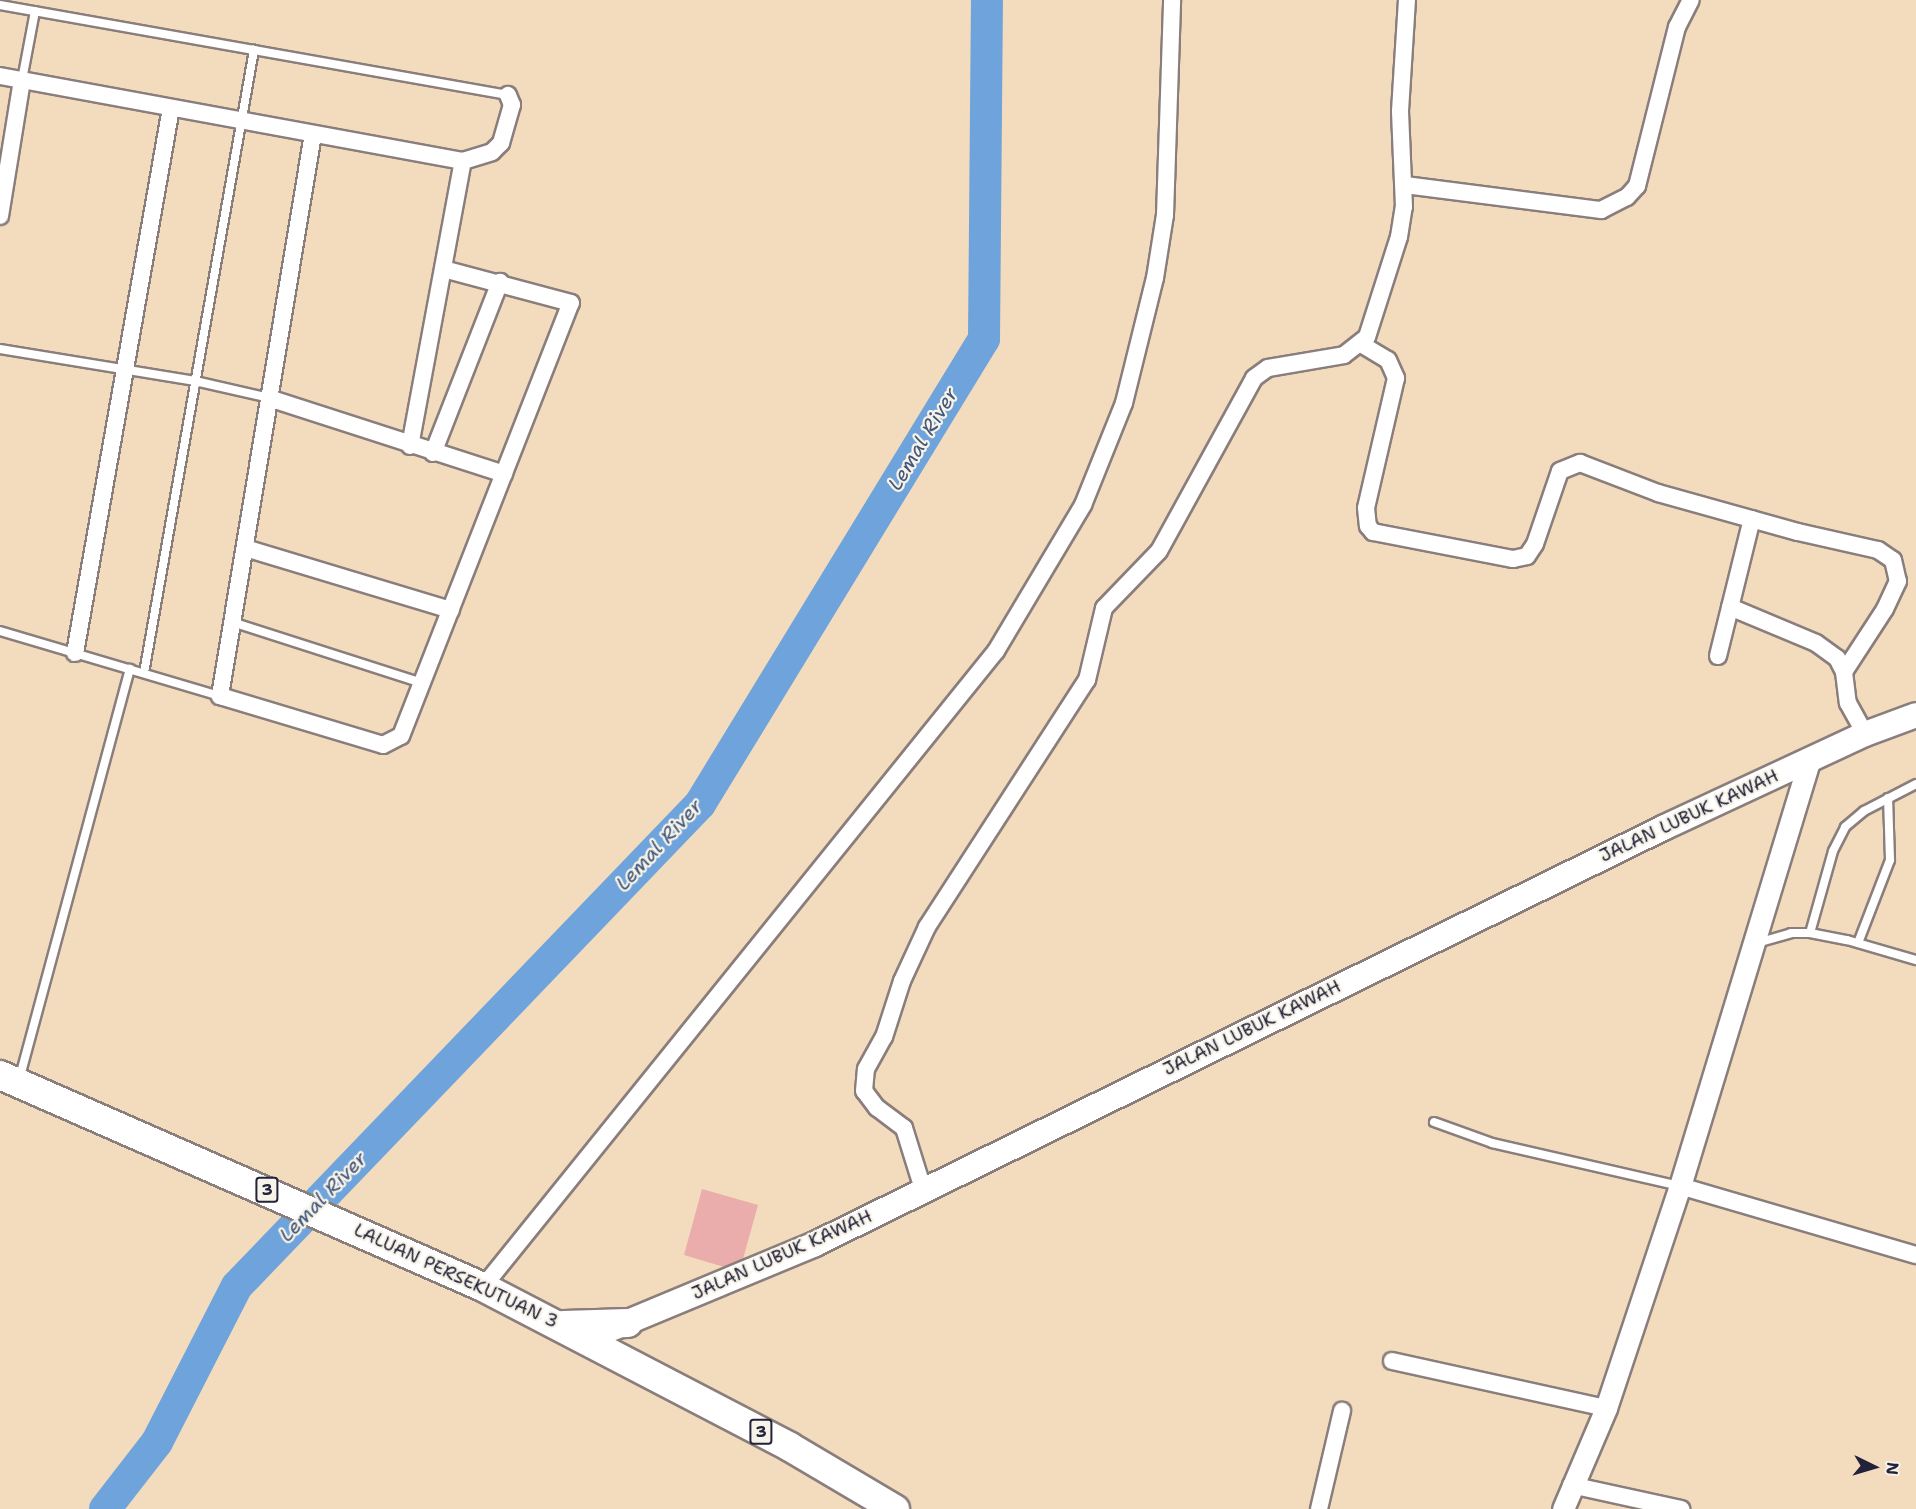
<!DOCTYPE html>
<style>
body{margin:0}
#map{position:relative;width:1916px;height:1509px;overflow:hidden;background:#f3dbbd;font-family:"Shantell Sans",sans-serif}
div>[style]{position:absolute}
.river>*{height:32px;margin:-16px;padding:0 16px;transform-origin:16px;border-radius:16px;background:#6ea3db}
.building>*{inset:0;background:#ebadab}
.roads{filter:drop-shadow(2px 0 #8a7e7c) drop-shadow(-2px 0 #8a7e7c) drop-shadow(0 2px #8a7e7c) drop-shadow(0 -2px #8a7e7c)}
.service>*{height:8px;margin:-4px;padding:0 4px;transform-origin:4px;border-radius:4px;background:#fff}
.minor>*{height:16px;margin:-8px;padding:0 8px;transform-origin:8px;border-radius:8px;background:#fff}
.tertiary>*{height:21px;margin:-10.5px;padding:0 10.5px;transform-origin:10.5px;border-radius:10.5px;background:#fff}
.secondary>*{height:24px;margin:-12px;padding:0 12px;transform-origin:12px;border-radius:12px;background:#fff}
.trunk>*{height:28px;margin:-14px;padding:0 14px;transform-origin:14px;border-radius:14px;background:#fff}
span{translate:-50% -50%;white-space:nowrap;text-align:center;line-height:1.15;-webkit-text-stroke:4.5px #f7f3e8;paint-order:stroke}
.shield-label span{padding:2px 4px;background:#f7f3e8;border:2px solid;border-radius:4px;-webkit-text-stroke-width:0}
.shield-label{font-size:16px;color:#22223b;font-weight:700}
.street-label{font-size:18px;color:#22223b}
.water-label{font-size:20px;color:#40567b;font-style:italic}
.north{position:absolute;left:1844px;top:1437px;width:60px;height:60px;-webkit-text-stroke:4px #f7f3e8;paint-order:stroke;rotate:95deg;font-size:16px;font-weight:700;line-height:24px;text-align:center;color:#22223b}
.north::after{content:'';display:block;margin:auto;width:21px;height:27px;background:#22223b;clip-path:polygon(50% 0,100% 100%,50% 72%,0 100%)}
</style>
<div id="map">
<div class="river">
<div style="left:105px;top:1509px;width:85px;rotate:-52.2deg"></div>
<div style="left:157px;top:1442px;width:175px;rotate:-62.9deg"></div>
<div style="left:237px;top:1286px;width:668px;rotate:-46.15deg"></div>
<div style="left:700px;top:804px;width:545px;rotate:-58.59deg"></div>
<div style="left:984px;top:339px;width:339px;rotate:-89.5deg"></div>
</div>
<div class="building">
<div style="clip-path:polygon(702px 1189px,758px 1205px,743px 1259px,724px 1267px,684px 1255px)"></div>
</div>
<div class="roads">
<div class="service">
<div style="left:0;top:5px;width:516px;rotate:10.05deg"></div>
<div style="left:22px;top:80px;width:70px;rotate:-79.3deg"></div>
<div style="left:0;top:349px;width:198px;rotate:9.3deg"></div>
<div style="left:195px;top:381px;width:76px;rotate:12.9deg"></div>
<div style="left:232px;top:622px;width:200px;rotate:17.8deg"></div>
<div style="left:0;top:631px;width:229px;rotate:16.5deg"></div>
<div style="left:144px;top:673px;width:633px;rotate:-79.99deg"></div>
<div style="left:1810px;top:933px;width:85px;rotate:-74.3deg"></div>
<div style="left:1833px;top:851px;width:27px;rotate:-63deg"></div>
<div style="left:1845px;top:827px;width:25px;rotate:-40deg"></div>
<div style="left:1864px;top:811px;width:59px;rotate:-27.4deg"></div>
<div style="left:1757px;top:943px;width:35px;rotate:-16deg"></div>
<div style="left:1791px;top:933px;width:19px"></div>
<div style="left:1810px;top:933px;width:38px;rotate:11deg"></div>
<div style="left:1847px;top:940px;width:72px;rotate:16.2deg"></div>
<div style="left:1858px;top:943px;width:89px;rotate:-68.9deg"></div>
<div style="left:1890px;top:860px;width:62px;rotate:-91.8deg"></div>
<div style="left:19px;top:1080px;width:426px;rotate:-74.9deg"></div>
<div style="left:1434px;top:1122px;width:62px;rotate:19.9deg"></div>
<div style="left:1492px;top:1143px;width:193px;rotate:12.9deg"></div>
</div>
<div class="minor">
<div style="left:0;top:76px;width:471px;rotate:10.4deg"></div>
<div style="left:463px;top:161px;width:30px;rotate:-17deg"></div>
<div style="left:492px;top:152px;width:13px;rotate:-45deg"></div>
<div style="left:501px;top:143px;width:40px;rotate:-74deg"></div>
<div style="left:512px;top:105px;width:11px;rotate:-112deg"></div>
<div style="left:313px;top:134px;width:570px;rotate:99.4deg"></div>
<div style="left:220px;top:696px;width:170px;rotate:16.7deg"></div>
<div style="left:383px;top:745px;width:20px;rotate:-27deg"></div>
<div style="left:401px;top:736px;width:465px;rotate:-68.6deg"></div>
<div style="left:571px;top:303px;width:132px;rotate:-165.1deg"></div>
<div style="left:1405px;top:185px;width:198px;rotate:7.3deg"></div>
<div style="left:1601px;top:210px;width:29px;rotate:-27deg"></div>
<div style="left:1627px;top:197px;width:15px;rotate:-48deg"></div>
<div style="left:1637px;top:186px;width:164px;rotate:-75.9deg"></div>
<div style="left:1677px;top:27px;width:30px;rotate:-63deg"></div>
<div style="left:0;top:216px;width:138px;rotate:-80.8deg"></div>
<div style="left:1361px;top:344px;width:31px;rotate:31deg"></div>
<div style="left:1388px;top:360px;width:20px;rotate:66deg"></div>
<div style="left:1396px;top:378px;width:133px;rotate:103deg"></div>
<div style="left:1366px;top:508px;width:18px;rotate:84deg"></div>
<div style="left:1368px;top:526px;width:8px;rotate:50deg"></div>
<div style="left:1373px;top:532px;width:143px;rotate:10.9deg"></div>
<div style="left:1513px;top:559px;width:14px;rotate:-12deg"></div>
<div style="left:1527px;top:556px;width:14px;rotate:-56deg"></div>
<div style="left:1535px;top:544px;width:77px;rotate:-71.1deg"></div>
<div style="left:1560px;top:471px;width:22px;rotate:-22deg"></div>
<div style="left:1580px;top:463px;width:84px;rotate:21deg"></div>
<div style="left:1658px;top:493px;width:145px;rotate:15.6deg"></div>
<div style="left:1798px;top:532px;width:82px;rotate:12.7deg"></div>
<div style="left:1878px;top:550px;width:18px;rotate:34deg"></div>
<div style="left:1893px;top:560px;width:22px;rotate:77deg"></div>
<div style="left:1898px;top:581px;width:31px;rotate:115deg"></div>
<div style="left:1885px;top:609px;width:75px;rotate:123.1deg"></div>
<div style="left:269px;top:398px;width:247px;rotate:17.9deg"></div>
<div style="left:410px;top:446px;width:290px;rotate:-79.5deg"></div>
<div style="left:433px;top:453px;width:184px;rotate:-68.6deg"></div>
<div style="left:245px;top:548px;width:215px;rotate:16.8deg"></div>
<div style="left:1730px;top:607px;width:93px;rotate:22.7deg"></div>
<div style="left:1816px;top:643px;width:26px;rotate:36deg"></div>
<div style="left:1837px;top:658px;width:16px;rotate:63deg"></div>
<div style="left:1844px;top:672px;width:31px;rotate:83deg"></div>
<div style="left:1848px;top:703px;width:35px;rotate:61deg"></div>
<div style="left:75px;top:653px;width:553px;rotate:-80.01deg"></div>
<div style="left:1718px;top:656px;width:141px;rotate:-76.1deg"></div>
<div style="left:1680px;top:1186px;width:246px;rotate:16.3deg"></div>
<div style="left:923px;top:1189px;width:64px;rotate:-107.3deg"></div>
<div style="left:904px;top:1128px;width:34px;rotate:-143deg"></div>
<div style="left:877px;top:1108px;width:21px;rotate:-127deg"></div>
<div style="left:864px;top:1091px;width:22px;rotate:-85deg"></div>
<div style="left:866px;top:1069px;width:37px;rotate:-61deg"></div>
<div style="left:884px;top:1037px;width:59px;rotate:-72.2deg"></div>
<div style="left:902px;top:981px;width:60px;rotate:-65.2deg"></div>
<div style="left:927px;top:927px;width:294px;rotate:-57.1deg"></div>
<div style="left:1087px;top:680px;width:74px;rotate:-76.7deg"></div>
<div style="left:1104px;top:608px;width:79px;rotate:-46deg"></div>
<div style="left:1159px;top:551px;width:197px;rotate:-61.2deg"></div>
<div style="left:1254px;top:378px;width:17px;rotate:-36deg"></div>
<div style="left:1268px;top:368px;width:77px;rotate:-9.7deg"></div>
<div style="left:1344px;top:355px;width:29px;rotate:-38deg"></div>
<div style="left:1367px;top:337px;width:105px;rotate:-72.3deg"></div>
<div style="left:1399px;top:237px;width:30px;rotate:-81deg"></div>
<div style="left:1404px;top:207px;width:96px;rotate:-92.4deg"></div>
<div style="left:1400px;top:111px;width:111px;rotate:-86.4deg"></div>
<div style="left:483px;top:1287px;width:817px;rotate:-51.11deg"></div>
<div style="left:996px;top:651px;width:170px;rotate:-59.2deg"></div>
<div style="left:1083px;top:505px;width:110px;rotate:-68.1deg"></div>
<div style="left:1124px;top:403px;width:129px;rotate:-76.1deg"></div>
<div style="left:1155px;top:278px;width:64px;rotate:-81deg"></div>
<div style="left:1165px;top:215px;width:215px;rotate:-88.1deg"></div>
<div style="left:1392px;top:1361px;width:219px;rotate:12.4deg"></div>
<div style="left:1571px;top:1485px;width:113px;rotate:12.3deg"></div>
<div style="left:1319px;top:1509px;width:101px;rotate:-76.8deg"></div>
</div>
<div class="tertiary">
<div style="left:1563px;top:1509px;width:110px;rotate:-66.9deg"></div>
<div style="left:1606px;top:1408px;width:234px;rotate:-71.6deg"></div>
<div style="left:1680px;top:1186px;width:446px;rotate:-73.1deg"></div>
</div>
<div class="secondary">
<div style="left:611px;top:1329px;width:221px;rotate:-22.6deg"></div>
<div style="left:815px;top:1244px;width:945px;rotate:-26.13deg"></div>
<div style="left:1663px;top:828px;width:223px;rotate:-25deg"></div>
<div style="left:1865px;top:734px;width:54px;rotate:-20.4deg"></div>
</div>
<div class="trunk">
<div style="left:0;top:1075px;width:527px;rotate:23.7deg"></div>
<div style="left:483px;top:1287px;width:346px;rotate:27.5deg"></div>
<div style="left:790px;top:1447px;width:122px;rotate:30.6deg"></div>
<div style="left:564px;top:1325px;width:64px;rotate:-1.8deg"></div>
</div>
</div>
<div class="shield-label">
<span style="left:267px;top:1190px">3</span>
<span style="left:761px;top:1432px">3</span>
</div>
<div class="street-label">
<span style="left:1689px;top:816px;rotate:-25deg">JALAN LUBUK KAWAH</span>
<span style="left:1252px;top:1028px;rotate:-26deg">JALAN LUBUK KAWAH</span>
<span style="left:782px;top:1255px;rotate:-24deg">JALAN LUBUK KAWAH</span>
<span style="left:456px;top:1276px;rotate:25deg">LALUAN PERSEKUTUAN 3</span>
</div>
<div class="water-label">
<span style="left:923px;top:439px;rotate:-59deg">Lemal River</span>
<span style="left:659px;top:845px;rotate:-47deg">Lemal River</span>
<span style="left:323px;top:1197px;rotate:-46deg">Lemal River</span>
</div>
<div class="north">N</div>
</div>
